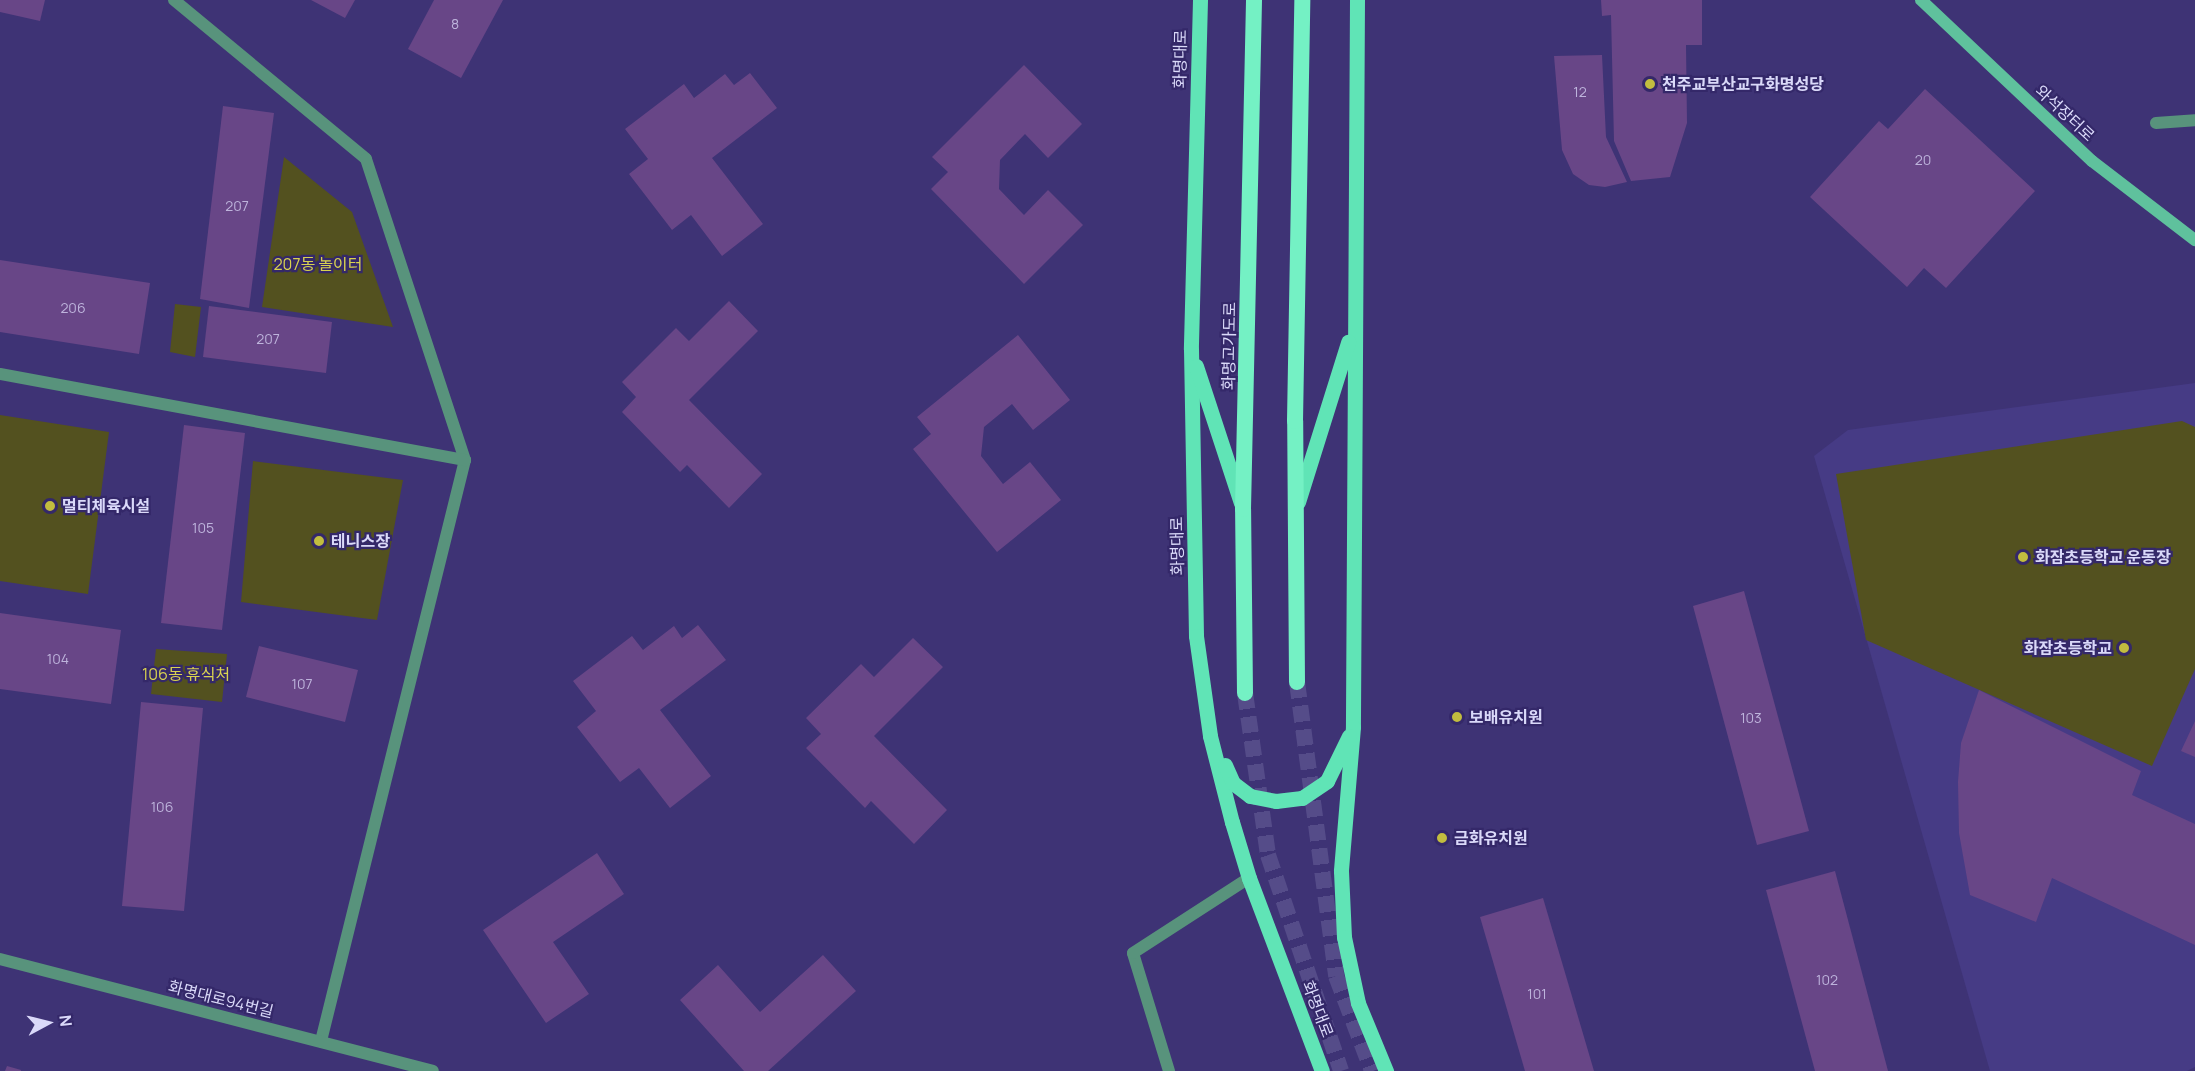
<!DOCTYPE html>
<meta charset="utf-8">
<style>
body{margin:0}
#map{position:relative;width:2195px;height:1071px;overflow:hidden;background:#3e3375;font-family:Manrope,"Noto Sans KR",sans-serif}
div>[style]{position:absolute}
.built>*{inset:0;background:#463b85}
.green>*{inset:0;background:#53511f}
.building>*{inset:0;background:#684687}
.trunk-tunnel>*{height:16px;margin-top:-8px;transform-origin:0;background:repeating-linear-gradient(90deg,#554c89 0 16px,transparent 0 24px)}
.service>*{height:12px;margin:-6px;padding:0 6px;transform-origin:6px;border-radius:6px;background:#58937c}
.minor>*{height:12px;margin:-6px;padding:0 6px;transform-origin:6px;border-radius:6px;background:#58937c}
.tertiary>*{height:12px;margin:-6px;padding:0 6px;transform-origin:6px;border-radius:6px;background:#58937c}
.secondary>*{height:12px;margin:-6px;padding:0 6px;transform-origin:6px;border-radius:6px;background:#5fc19d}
.primary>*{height:15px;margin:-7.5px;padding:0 7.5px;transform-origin:7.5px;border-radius:7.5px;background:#60e4b6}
.trunk>*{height:16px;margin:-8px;padding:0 8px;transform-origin:8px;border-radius:8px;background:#74f1c4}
.dots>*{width:16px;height:16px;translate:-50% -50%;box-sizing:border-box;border:3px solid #342869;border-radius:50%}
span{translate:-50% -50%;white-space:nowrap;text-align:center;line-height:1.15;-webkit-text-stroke:4.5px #342869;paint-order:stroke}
.number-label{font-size:14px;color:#beb4dc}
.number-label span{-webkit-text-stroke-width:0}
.street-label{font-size:16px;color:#dad9f9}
.poi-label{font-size:16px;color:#dad9f9;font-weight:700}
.left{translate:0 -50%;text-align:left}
.right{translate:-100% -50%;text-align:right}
.park-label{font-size:16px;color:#d9d350}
.north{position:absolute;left:18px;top:993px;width:60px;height:60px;-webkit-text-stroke:4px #342869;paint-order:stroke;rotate:83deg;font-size:16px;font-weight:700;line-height:24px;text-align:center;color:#dad9f9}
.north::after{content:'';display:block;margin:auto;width:21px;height:27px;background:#dad9f9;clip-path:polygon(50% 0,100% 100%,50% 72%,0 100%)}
</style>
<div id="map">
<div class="built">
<div style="clip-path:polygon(2195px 383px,2195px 1067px,2187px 1071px,1990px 1071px,1814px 456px,1848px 430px)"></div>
</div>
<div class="green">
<div style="clip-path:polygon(284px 157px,352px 212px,393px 327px,262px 307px)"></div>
<div style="clip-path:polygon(175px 304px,201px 307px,195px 357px,170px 352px)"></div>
<div style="clip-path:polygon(0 415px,109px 432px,88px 594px,0 581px)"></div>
<div style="clip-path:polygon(2182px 421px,2195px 427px,2195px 669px,2152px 766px,1866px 640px,1836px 474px)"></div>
<div style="clip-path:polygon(253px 461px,403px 480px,377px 620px,241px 602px)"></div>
<div style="clip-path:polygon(156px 649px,227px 654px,222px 702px,151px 694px)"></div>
</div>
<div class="building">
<div style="clip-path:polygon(0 0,45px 0,40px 21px,0 12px)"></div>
<div style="clip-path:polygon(311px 0,355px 0,345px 18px)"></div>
<div style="clip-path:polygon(434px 0,503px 0,461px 78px,408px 49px)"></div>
<div style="clip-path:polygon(1601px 0,1702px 0,1702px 45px,1686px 45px,1687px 123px,1670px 177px,1631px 181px,1614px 141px,1611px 15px,1602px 16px)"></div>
<div style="clip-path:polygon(1602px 55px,1606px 137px,1627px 182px,1605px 187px,1589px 185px,1573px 174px,1562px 150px,1554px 56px)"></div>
<div style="clip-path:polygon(1024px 65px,1082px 124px,1048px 158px,1025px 134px,1000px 160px,999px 189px,1024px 215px,1048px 190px,1083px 225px,1024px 284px,931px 189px,948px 172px,932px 157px)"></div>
<div style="clip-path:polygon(750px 73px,777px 108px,712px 158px,763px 224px,722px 256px,691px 215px,672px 230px,629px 174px,648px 159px,625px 129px,684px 84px,694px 98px,725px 74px,734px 85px)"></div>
<div style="clip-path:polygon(1925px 89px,2035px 191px,1946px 288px,1924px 268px,1907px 287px,1810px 197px,1879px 121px,1888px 129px)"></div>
<div style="clip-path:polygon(223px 106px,274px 113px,249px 308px,200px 299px)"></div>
<div style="clip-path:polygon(0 260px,150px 283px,139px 354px,0 332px)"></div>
<div style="clip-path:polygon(729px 301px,758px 331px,689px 400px,762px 474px,729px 508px,687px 465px,680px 472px,622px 412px,636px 397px,622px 382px,676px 328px,689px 341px)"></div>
<div style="clip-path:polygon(209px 306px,332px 322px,326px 373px,203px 357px)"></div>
<div style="clip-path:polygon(1018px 335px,1070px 400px,1033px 430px,1012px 404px,984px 427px,981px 456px,1003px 484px,1030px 462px,1061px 500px,997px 552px,913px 449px,931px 434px,917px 417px)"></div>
<div style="clip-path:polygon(184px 425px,245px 433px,222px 630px,161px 623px)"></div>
<div style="clip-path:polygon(1744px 591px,1809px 831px,1757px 845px,1693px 606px)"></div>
<div style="clip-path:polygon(0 613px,121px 630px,111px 704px,0 689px)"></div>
<div style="clip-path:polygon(698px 625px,726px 660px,660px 710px,711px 776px,670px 808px,639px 768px,620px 782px,577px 727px,596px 711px,573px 681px,632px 636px,643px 650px,674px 626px,682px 638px)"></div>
<div style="clip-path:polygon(913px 638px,943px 667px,874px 736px,947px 810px,914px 844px,871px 801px,865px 808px,806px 748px,821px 734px,806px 718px,861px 664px,874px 677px)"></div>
<div style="clip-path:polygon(259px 646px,358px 670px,345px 722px,246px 697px)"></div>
<div style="clip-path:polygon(1979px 690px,2141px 771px,2132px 795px,2195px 824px,2195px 945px,2052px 878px,2036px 922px,1970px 895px,1959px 833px,1958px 782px,1961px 743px)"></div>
<div style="clip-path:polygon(141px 702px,203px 708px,184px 911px,122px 906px)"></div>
<div style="clip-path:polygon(2195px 721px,2195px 757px,2181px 751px)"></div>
<div style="clip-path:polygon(597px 853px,624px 894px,553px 942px,589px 994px,546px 1023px,483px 930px)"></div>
<div style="clip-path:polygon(1835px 871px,1888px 1071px,1815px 1071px,1766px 890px)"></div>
<div style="clip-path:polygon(1543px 898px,1594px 1071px,1525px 1071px,1480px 917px)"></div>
<div style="clip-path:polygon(823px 955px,856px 991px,768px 1071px,744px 1071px,680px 1000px,718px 965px,760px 1012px)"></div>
<div style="clip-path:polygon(7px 1066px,21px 1070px,21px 1071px,5px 1071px)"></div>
</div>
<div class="trunk-tunnel">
<div style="left:1297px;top:682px;width:297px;rotate:82.4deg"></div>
<div style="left:1336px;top:976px;width:102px;rotate:69.2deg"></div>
<div style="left:1245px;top:693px;width:164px;rotate:81.9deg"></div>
<div style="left:1268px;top:855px;width:228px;rotate:71.3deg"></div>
</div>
<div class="service">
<div style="left:1169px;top:1071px;width:123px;rotate:-107deg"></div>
<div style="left:1133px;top:953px;width:138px;rotate:-32.9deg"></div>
</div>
<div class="minor">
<div style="left:174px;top:0;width:249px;rotate:39.6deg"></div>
<div style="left:366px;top:159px;width:317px;rotate:71.8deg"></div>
<div style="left:465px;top:460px;width:599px;rotate:103.92deg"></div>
<div style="left:2156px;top:123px;width:39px;rotate:-4deg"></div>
<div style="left:0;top:374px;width:473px;rotate:10.5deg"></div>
</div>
<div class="tertiary">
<div style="left:0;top:959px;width:447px;rotate:14.5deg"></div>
</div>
<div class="secondary">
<div style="left:1921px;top:0;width:235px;rotate:43.3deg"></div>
<div style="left:2092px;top:161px;width:130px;rotate:37.5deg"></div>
</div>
<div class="primary">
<div style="left:1200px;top:0;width:349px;rotate:91.5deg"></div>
<div style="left:1191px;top:349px;width:287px;rotate:89deg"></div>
<div style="left:1196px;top:636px;width:101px;rotate:82deg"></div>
<div style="left:1210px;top:736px;width:89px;rotate:75.7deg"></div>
<div style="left:1232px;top:822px;width:59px;rotate:73.1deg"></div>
<div style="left:1249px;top:878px;width:206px;rotate:69.3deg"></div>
<div style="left:1357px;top:0;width:727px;rotate:90.32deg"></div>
<div style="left:1353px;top:727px;width:144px;rotate:94.8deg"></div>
<div style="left:1341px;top:871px;width:66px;rotate:87.4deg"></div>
<div style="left:1344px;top:937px;width:67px;rotate:78deg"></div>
<div style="left:1358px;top:1003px;width:74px;rotate:67.6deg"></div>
<div style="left:1196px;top:366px;width:144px;rotate:71.8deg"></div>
<div style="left:1298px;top:502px;width:168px;rotate:-72.6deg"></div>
<div style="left:1225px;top:765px;width:20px;rotate:66deg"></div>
<div style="left:1233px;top:783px;width:21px;rotate:37deg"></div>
<div style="left:1250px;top:796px;width:26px;rotate:11deg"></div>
<div style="left:1276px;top:801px;width:26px;rotate:-7deg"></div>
<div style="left:1302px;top:798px;width:30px;rotate:-34deg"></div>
<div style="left:1327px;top:781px;width:50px;rotate:-63.9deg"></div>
</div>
<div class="trunk">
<div style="left:1297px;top:682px;width:261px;rotate:-90.4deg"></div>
<div style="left:1295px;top:421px;width:421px;rotate:-89deg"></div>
<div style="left:1245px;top:693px;width:184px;rotate:-90.6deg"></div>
<div style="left:1243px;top:509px;width:509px;rotate:-88.76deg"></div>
</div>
<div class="dots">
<div style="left:1650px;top:84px;background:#c2bd3f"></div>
<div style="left:50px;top:506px;background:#c2bd3f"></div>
<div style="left:319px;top:541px;background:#c2bd3f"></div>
<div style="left:2023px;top:557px;background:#c2bd3f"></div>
<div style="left:2124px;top:648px;background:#c2bd3f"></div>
<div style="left:1457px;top:717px;background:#c2bd3f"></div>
<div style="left:1442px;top:838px;background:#c2bd3f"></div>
</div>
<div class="number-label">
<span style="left:455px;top:24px">8</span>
<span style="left:1580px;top:92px">12</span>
<span style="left:1923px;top:160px">20</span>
<span style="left:237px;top:206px">207</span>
<span style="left:73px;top:308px">206</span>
<span style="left:268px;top:339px">207</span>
<span style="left:203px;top:528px">105</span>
<span style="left:58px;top:659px">104</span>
<span style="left:302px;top:684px">107</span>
<span style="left:1751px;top:718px">103</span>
<span style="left:162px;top:807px">106</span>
<span style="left:1827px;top:980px">102</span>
<span style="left:1537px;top:994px">101</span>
</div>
<div class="street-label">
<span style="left:1180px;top:59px;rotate:-89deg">화명대로</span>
<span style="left:2065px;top:113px;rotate:43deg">와석장터로</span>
<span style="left:1229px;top:346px;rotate:-89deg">화명고가도로</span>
<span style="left:1177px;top:546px;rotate:-91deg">화명대로</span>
<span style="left:221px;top:999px;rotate:14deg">화명대로94번길</span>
<span style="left:1318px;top:1009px;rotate:69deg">화명대로</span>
</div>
<div class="poi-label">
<span class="left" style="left:1662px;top:84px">천주교부산교구화명성당</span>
<span class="left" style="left:62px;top:506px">멀티체육시설</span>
<span class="left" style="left:331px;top:541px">테니스장</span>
<span class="left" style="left:2035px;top:557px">화잠초등학교 운동장</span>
<span class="right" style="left:2112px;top:648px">화잠초등학교</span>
<span class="left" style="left:1469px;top:717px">보배유치원</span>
<span class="left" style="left:1454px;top:838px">금화유치원</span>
</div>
<div class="park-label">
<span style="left:318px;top:264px">207동 놀이터</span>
<span style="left:186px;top:674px">106동 휴식처</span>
</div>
<div class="north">N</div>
</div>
